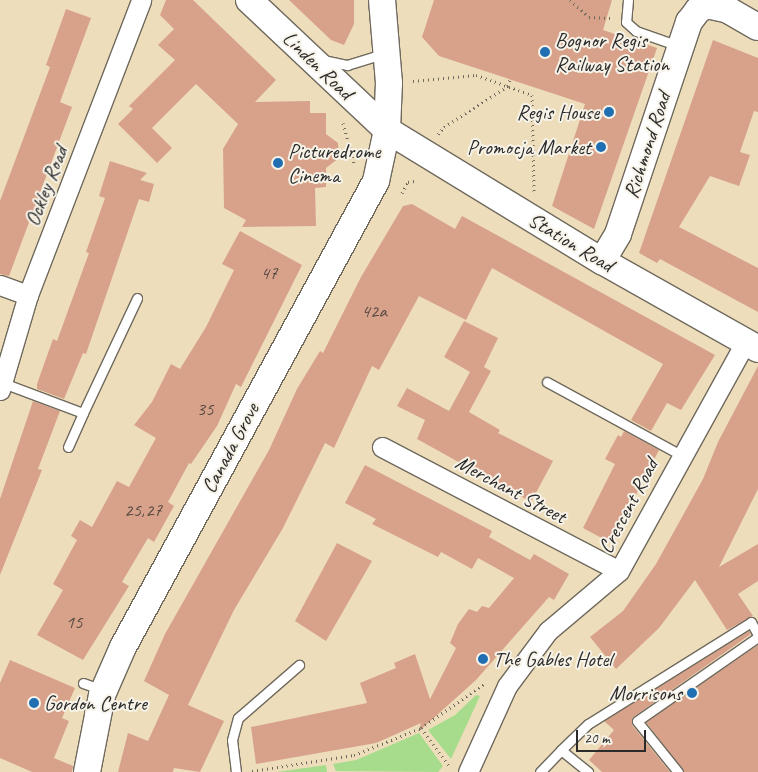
<!DOCTYPE html>
<style>
body{margin:0}
#map{position:relative;width:758px;height:772px;overflow:hidden;background:#edddbb;font-family:Caveat,sans-serif}
div>[style]{position:absolute}
.green>*{inset:0;background:#a7dc8c}
.building>*{inset:0;background:#d8a28a}
.path>*{height:3px;margin-top:-1.5px;transform-origin:0;background:repeating-linear-gradient(90deg,#6f695d 0 1px,transparent 0 5px)}
.roads{filter:drop-shadow(1px 0 #6f695d) drop-shadow(-1px 0 #6f695d) drop-shadow(0 1px #6f695d) drop-shadow(0 -1px #6f695d)}
.lane>*{height:9px;margin:-4.5px;padding:0 4.5px;transform-origin:4.5px;border-radius:4.5px;background:#fff}
.street>*{height:19px;margin:-9.5px;padding:0 9.5px;transform-origin:9.5px;border-radius:9.5px;background:#fff}
.secondary>*{height:26px;margin:-13px;padding:0 13px;transform-origin:13px;border-radius:13px;background:#fff}
.dots>*{width:14px;height:14px;translate:-50% -50%;box-sizing:border-box;border:2px solid #f7f3e8;border-radius:50%}
span{translate:-50% -50%;white-space:nowrap;text-align:center;line-height:1.15;-webkit-text-stroke:4px #f7f3e8;paint-order:stroke}
.number-label{font-size:19px;color:#564943}
.number-label span{-webkit-text-stroke-width:0}
.poi-label{font-size:21px;color:#2b2b2b}
.left{translate:0 -50%;text-align:left}
.right{translate:-100% -50%;text-align:right}
.street-label{font-size:21px;color:#2b2b2b}
.scale{position:absolute;left:576px;top:730px;width:70px;height:22px;box-sizing:border-box;border:2px solid #2b2b2b;border-top:0;padding-left:6px;font-size:15px;line-height:18px;white-space:nowrap;color:#2b2b2b;-webkit-text-stroke:4px #f7f3e8;paint-order:stroke}
</style>
<div id="map">
<div class="green">
<div style="clip-path:polygon(476px 695px,480px 696px,451px 759px,428px 730px,455px 715px)"></div>
<div style="clip-path:polygon(419px 733px,443px 766px,438px 772px,336px 771px,333px 764px,356px 760px)"></div>
<div style="clip-path:polygon(326px 765px,327px 772px,277px 772px)"></div>
</div>
<div class="building">
<div style="clip-path:polygon(166px 0,193px 0,276px 80px,255px 102px,310px 101px,310px 113px,326px 113px,326px 134px,338px 143px,339px 158px,326px 168px,326px 187px,315px 188px,316px 226px,242px 227px,246px 220px,224px 208px,223px 149px,238px 124px,196px 84px,152px 128px,172px 148px,157px 163px,118px 124px,133px 109px,129px 106px,175px 60px,158px 45px,174px 29px,160px 15px)"></div>
<div style="clip-path:polygon(289px 0,354px 0,354px 24px,344px 45px,331px 40px)"></div>
<div style="clip-path:polygon(434px 0,612px 0,603px 30px,657px 48px,594px 229px,552px 206px,585px 104px,439px 56px,422px 37px)"></div>
<div style="clip-path:polygon(66px 9px,91px 18px,60px 102px,72px 107px,9px 276px,0 274px,0 201px,50px 67px,46px 65px)"></div>
<div style="clip-path:polygon(713px 40px,758px 58px,758px 112px,754px 111px,740px 152px,750px 155px,739px 186px,710px 176px,679px 227px,758px 268px,758px 312px,660px 259px,657px 263px,639px 253px)"></div>
<div style="clip-path:polygon(110px 161px,147px 173px,140px 180px,154px 184px,149px 202px,139px 199px,86px 354px,83px 353px,64px 399px,37px 389px,37px 384px,53px 339px,57px 341px,89px 253px,86px 252px,105px 198px,99px 196px)"></div>
<div style="clip-path:polygon(412px 204px,455px 229px,462px 216px,715px 355px,681px 410px,667px 403px,651px 431px,631px 420px,663px 364px,492px 268px,466px 320px,419px 296px,379px 370px,372px 366px,334px 448px,325px 443px,283px 528px,234px 610px,188px 705px,224px 721px,200px 772px,174px 768px,173px 772px,118px 772px,128px 733px,148px 741px,169px 695px,144px 681px,165px 634px,269px 450px,297px 389px,320px 351px,323px 353px,361px 277px,403px 206px)"></div>
<div style="clip-path:polygon(240px 231px,302px 265px,241px 387px,236px 384px,217px 426px,191px 464px,189px 463px,168px 502px,174px 506px,154px 542px,148px 538px,122px 582px,129px 586px,83px 660px,37px 635px,63px 590px,53px 584px,77px 540px,71px 536px,80px 520px,92px 527px,117px 481px,129px 487px,156px 438px,134px 425px,152px 402px,171px 364px,180px 369px,206px 327px,234px 270px,222px 264px)"></div>
<div style="clip-path:polygon(464px 321px,498px 338px,484px 367px,491px 371px,469px 412px,500px 430px,498px 433px,553px 461px,531px 502px,417px 439px,425px 420px,397px 406px,407px 388px,449px 411px,470px 372px,444px 357px)"></div>
<div style="clip-path:polygon(758px 366px,758px 489px,719px 567px,758px 544px,758px 581px,738px 594px,753px 616px,727px 630px,695px 580px,659px 628px,616px 669px,590px 637px,623px 611px,656px 564px,703px 479px,718px 442px)"></div>
<div style="clip-path:polygon(33px 401px,60px 411px,38px 469px,42px 470px,0 575px,0 499px)"></div>
<div style="clip-path:polygon(624px 431px,659px 450px,611px 543px,583px 528px,615px 464px,605px 459px,618px 435px,621px 437px)"></div>
<div style="clip-path:polygon(365px 465px,492px 531px,489px 537px,530px 560px,534px 554px,569px 574px,554px 600px,549px 597px,476px 680px,418px 732px,421px 723px,376px 743px,256px 764px,251px 727px,367px 703px,360px 683px,396px 668px,394px 663px,415px 654px,430px 699px,456px 648px,450px 643px,458px 624px,469px 609px,477px 612px,482px 606px,489px 608px,514px 578px,478px 558px,472px 569px,441px 552px,438px 557px,372px 524px,376px 519px,345px 503px)"></div>
<div style="clip-path:polygon(337px 543px,372px 561px,326px 641px,295px 621px)"></div>
<div style="clip-path:polygon(749px 631px,751px 634px,632px 718px,632px 725px,670px 772px,602px 772px,589px 760px,614px 730px,604px 721px)"></div>
<div style="clip-path:polygon(758px 645px,758px 772px,684px 772px,646px 722px)"></div>
<div style="clip-path:polygon(10px 660px,75px 688px,62px 718px,69px 721px,54px 758px,73px 766px,72px 772px,32px 772px,0 758px,0 683px)"></div>
</div>
<div class="path">
<div style="left:570px;top:0;width:25px;rotate:42deg"></div>
<div style="left:589px;top:17px;width:21px;rotate:3deg"></div>
<div style="left:413px;top:81px;width:63px;rotate:-5.4deg"></div>
<div style="left:476px;top:75px;width:59px;rotate:19.7deg"></div>
<div style="left:532px;top:95px;width:97px;rotate:88.8deg"></div>
<div style="left:343px;top:123px;width:41px;rotate:74.6deg"></div>
<div style="left:438px;top:134px;width:9px;rotate:-49deg"></div>
<div style="left:444px;top:127px;width:76px;rotate:-32.6deg"></div>
<div style="left:508px;top:86px;width:7px;rotate:-74deg"></div>
<div style="left:402px;top:193px;width:13px;rotate:-61deg"></div>
<div style="left:408px;top:182px;width:7px;rotate:-8deg"></div>
<div style="left:421px;top:728px;width:47px;rotate:53.6deg"></div>
<div style="left:252px;top:771px;width:103px;rotate:-8.9deg"></div>
<div style="left:354px;top:755px;width:72px;rotate:-21.9deg"></div>
<div style="left:421px;top:728px;width:78px;rotate:-35.1deg"></div>
</div>
<div class="roads">
<div class="lane">
<div style="left:628px;top:0;width:22px;rotate:95deg"></div>
<div style="left:626px;top:22px;width:13px;rotate:42deg"></div>
<div style="left:636px;top:31px;width:46px;rotate:19.2deg"></div>
<div style="left:323px;top:60px;width:25px;rotate:12deg"></div>
<div style="left:347px;top:65px;width:28px;rotate:-17deg"></div>
<div style="left:374px;top:57px;width:10px;rotate:-37deg"></div>
<div style="left:547px;top:382px;width:153px;rotate:28.6deg"></div>
<div style="left:3px;top:383px;width:85px;rotate:20.6deg"></div>
<div style="left:83px;top:413px;width:127px;rotate:-64.8deg"></div>
<div style="left:68px;top:447px;width:37px;rotate:-66deg"></div>
<div style="left:83px;top:683px;width:20px;rotate:20deg"></div>
<div style="left:561px;top:750px;width:37px;rotate:-44deg"></div>
<div style="left:588px;top:724px;width:192px;rotate:-32deg"></div>
<div style="left:751px;top:622px;width:15px;rotate:62deg"></div>
<div style="left:236px;top:772px;width:32px;rotate:-97deg"></div>
<div style="left:232px;top:740px;width:23px;rotate:-75deg"></div>
<div style="left:238px;top:718px;width:81px;rotate:-41deg"></div>
<div style="left:540px;top:772px;width:30px;rotate:-46deg"></div>
<div style="left:561px;top:750px;width:35px;rotate:39deg"></div>
<div style="left:678px;top:772px;width:65px;rotate:-128.8deg"></div>
<div style="left:637px;top:721px;width:147px;rotate:-34.8deg"></div>
</div>
<div class="street">
<div style="left:0;top:285px;width:30px;rotate:20deg"></div>
<div style="left:0;top:390px;width:99px;rotate:-73.6deg"></div>
<div style="left:28px;top:295px;width:316px;rotate:-69deg"></div>
<div style="left:382px;top:447px;width:267px;rotate:27.6deg"></div>
<div style="left:468px;top:772px;width:94px;rotate:-65.6deg"></div>
<div style="left:507px;top:686px;width:69px;rotate:-53.3deg"></div>
<div style="left:548px;top:631px;width:93px;rotate:-40.2deg"></div>
<div style="left:619px;top:571px;width:260px;rotate:-61.1deg"></div>
</div>
<div class="secondary">
<div style="left:249px;top:0;width:190px;rotate:43.3deg"></div>
<div style="left:387px;top:130px;width:252px;rotate:31.4deg"></div>
<div style="left:602px;top:261px;width:179px;rotate:29.4deg"></div>
<div style="left:602px;top:261px;width:31px;rotate:-59deg"></div>
<div style="left:618px;top:234px;width:224px;rotate:-71.5deg"></div>
<div style="left:689px;top:22px;width:15px;rotate:-53deg"></div>
<div style="left:698px;top:10px;width:10px;rotate:-29deg"></div>
<div style="left:707px;top:5px;width:22px;rotate:13deg"></div>
<div style="left:728px;top:10px;width:34px;rotate:30deg"></div>
<div style="left:87px;top:772px;width:78px;rotate:-79deg"></div>
<div style="left:102px;top:695px;width:52px;rotate:-66.4deg"></div>
<div style="left:123px;top:647px;width:530px;rotate:-61.5deg"></div>
<div style="left:376px;top:181px;width:52px;rotate:-77.8deg"></div>
<div style="left:387px;top:130px;width:47px;rotate:-87.6deg"></div>
<div style="left:389px;top:83px;width:83px;rotate:-94.8deg"></div>
</div>
</div>
<div class="dots">
<div style="left:545px;top:52px;background:#1f6fb2"></div>
<div style="left:609px;top:112px;background:#1f6fb2"></div>
<div style="left:601px;top:147px;background:#1f6fb2"></div>
<div style="left:278px;top:163px;background:#1f6fb2"></div>
<div style="left:483px;top:659px;background:#1f6fb2"></div>
<div style="left:692px;top:693px;background:#1f6fb2"></div>
<div style="left:34px;top:703px;background:#1f6fb2"></div>
</div>
<div class="number-label">
<span style="left:269px;top:274px">47</span>
<span style="left:374px;top:312px">42a</span>
<span style="left:205px;top:410px">35</span>
<span style="left:143px;top:511px">25,27</span>
<span style="left:74px;top:623px">15</span>
</div>
<div class="poi-label">
<span class="left" style="left:555px;top:52px">Bognor Regis<br>Railway Station</span>
<span class="right" style="left:599px;top:112px">Regis House</span>
<span class="right" style="left:591px;top:147px">Promocja Market</span>
<span class="left" style="left:288px;top:163px">Picturedrome<br>Cinema</span>
<span class="left" style="left:493px;top:659px">The Gables Hotel</span>
<span class="right" style="left:682px;top:693px">Morrisons</span>
<span class="left" style="left:44px;top:703px">Gordon Centre</span>
</div>
<div class="street-label">
<span style="left:318px;top:65px;rotate:44deg">Linden Road</span>
<span style="left:647px;top:145px;rotate:-72deg">Richmond Road</span>
<span style="left:46px;top:186px;rotate:-69deg">Ockley Road</span>
<span style="left:571px;top:242px;rotate:31deg">Station Road</span>
<span style="left:230px;top:448px;rotate:-62deg">Canada Grove</span>
<span style="left:511px;top:489px;rotate:28deg">Merchant Street</span>
<span style="left:628px;top:506px;rotate:-62deg">Crescent Road</span>
</div>
<div class="scale">20 m</div>
</div>
